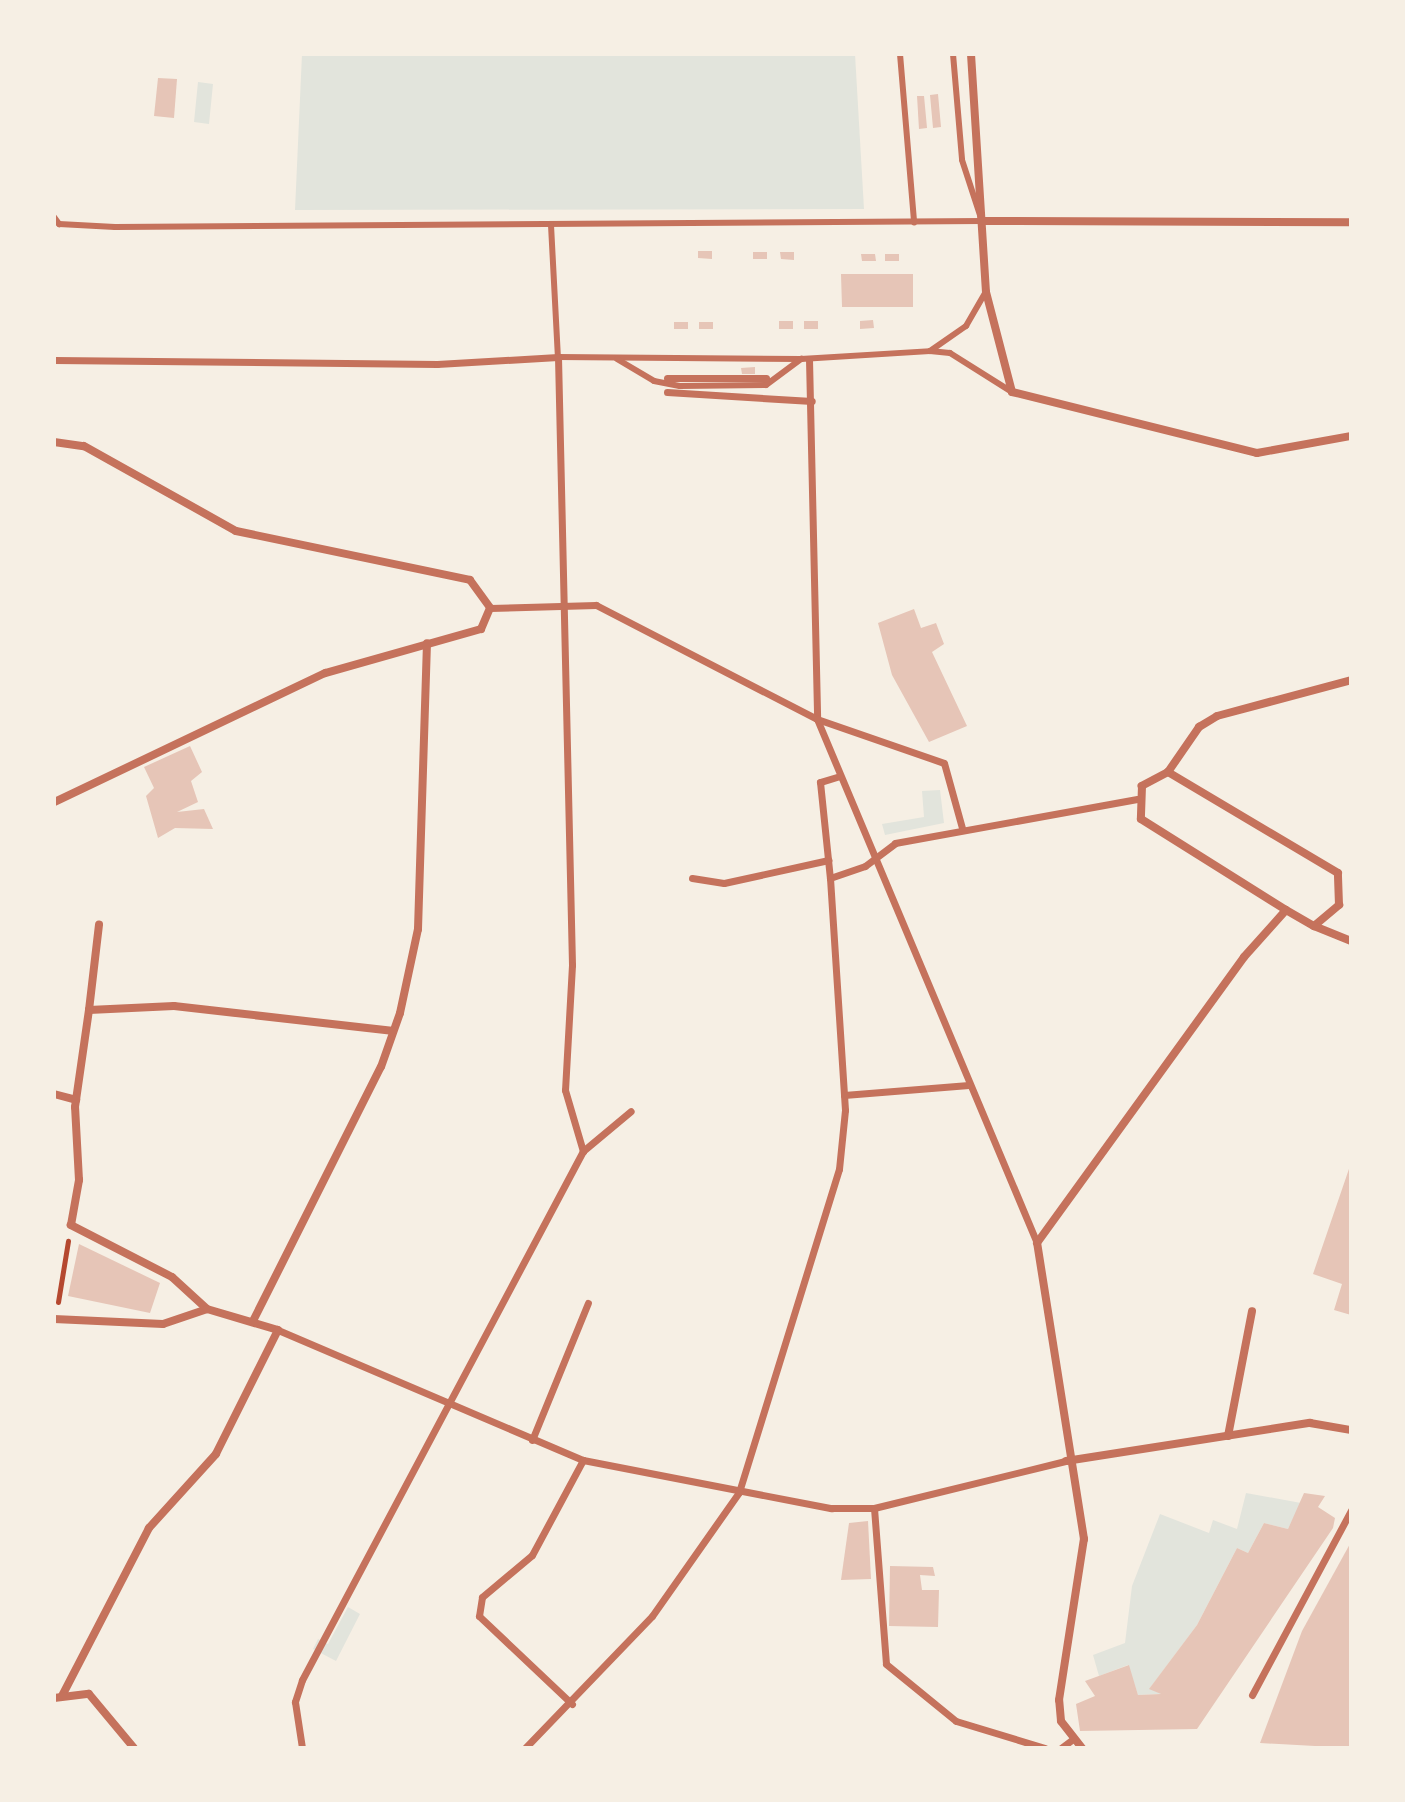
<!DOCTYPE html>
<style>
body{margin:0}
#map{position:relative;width:1405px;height:1802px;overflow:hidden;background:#f6efe4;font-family:"Fira Sans",sans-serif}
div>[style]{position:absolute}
.green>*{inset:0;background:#e2e4dc}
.building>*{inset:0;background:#e6c5b7}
.path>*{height:5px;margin:-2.5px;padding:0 2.5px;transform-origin:2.5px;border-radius:2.5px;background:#b5482f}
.service>*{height:6px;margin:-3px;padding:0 3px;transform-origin:3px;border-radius:3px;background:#c5725c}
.pedestrian>*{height:7px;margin:-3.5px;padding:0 3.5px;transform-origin:3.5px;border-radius:3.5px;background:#c5725c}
.minor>*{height:8px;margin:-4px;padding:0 4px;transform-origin:4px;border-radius:4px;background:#c5725c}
span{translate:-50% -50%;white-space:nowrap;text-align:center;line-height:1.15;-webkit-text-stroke:8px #f6efe4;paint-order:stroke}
.frame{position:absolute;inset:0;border:56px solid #f6efe4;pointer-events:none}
</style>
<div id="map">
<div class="green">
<div style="clip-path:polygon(302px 54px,855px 54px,864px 209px,295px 210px)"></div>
<div style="clip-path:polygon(198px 82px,213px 84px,209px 124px,194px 122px)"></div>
<div style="clip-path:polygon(940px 790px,944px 823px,885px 835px,882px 824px,924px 817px,922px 791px)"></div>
<div style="clip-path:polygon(1246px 1493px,1301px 1503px,1288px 1529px,1264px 1523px,1248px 1553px,1237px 1548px,1197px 1625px,1150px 1688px,1161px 1694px,1138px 1695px,1128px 1665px,1099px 1676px,1093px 1655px,1125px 1643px,1132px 1586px,1160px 1514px,1209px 1533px,1213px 1520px,1237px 1529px)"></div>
<div style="clip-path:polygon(348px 1607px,360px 1614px,336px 1661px,313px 1649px,318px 1639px,328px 1644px)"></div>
</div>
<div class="building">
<div style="clip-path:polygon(158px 78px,177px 79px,174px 118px,154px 116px)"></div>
<div style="clip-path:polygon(938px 94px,941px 127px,933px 128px,930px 95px)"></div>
<div style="clip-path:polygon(917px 96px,924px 96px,927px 128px,919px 129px)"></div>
<div style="clip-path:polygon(698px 251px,712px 251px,712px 259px,698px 258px)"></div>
<div style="clip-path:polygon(753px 252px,767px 252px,767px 259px,753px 259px)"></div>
<div style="clip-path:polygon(780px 252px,794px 252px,794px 260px,781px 259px)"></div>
<div style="clip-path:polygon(861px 254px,875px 254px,876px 261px,862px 261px)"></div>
<div style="clip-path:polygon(885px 254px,899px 254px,899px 261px,885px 261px)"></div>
<div style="clip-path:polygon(841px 274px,913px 274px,913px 307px,842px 307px)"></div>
<div style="clip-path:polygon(873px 320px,874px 328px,860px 329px,860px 321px)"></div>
<div style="clip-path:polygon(779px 321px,793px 321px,793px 329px,779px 329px)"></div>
<div style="clip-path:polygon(804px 321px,818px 321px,818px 329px,804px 329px)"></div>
<div style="clip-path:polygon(674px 322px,688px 322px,688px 329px,674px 329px)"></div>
<div style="clip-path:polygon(699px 322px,713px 322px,713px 329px,699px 329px)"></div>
<div style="clip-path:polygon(755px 367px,755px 374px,742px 374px,741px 368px)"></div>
<div style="clip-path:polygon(914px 609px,921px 628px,936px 623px,944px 644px,932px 652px,967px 726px,929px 742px,892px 675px,878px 623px)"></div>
<div style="clip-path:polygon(190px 746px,202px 772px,191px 781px,198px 802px,177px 812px,204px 809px,213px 829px,175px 828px,158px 838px,146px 796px,154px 788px,144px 767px)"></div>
<div style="clip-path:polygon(1351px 1163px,1351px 1315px,1334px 1310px,1342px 1284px,1313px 1274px)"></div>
<div style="clip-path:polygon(79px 1244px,160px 1283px,150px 1313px,68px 1296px)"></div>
<div style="clip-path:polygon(1304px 1493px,1325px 1496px,1318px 1507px,1335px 1518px,1333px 1528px,1197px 1729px,1080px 1731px,1076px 1704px,1095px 1696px,1085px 1681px,1129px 1665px,1138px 1695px,1161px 1694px,1149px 1689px,1197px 1625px,1237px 1548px,1248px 1553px,1264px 1523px,1288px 1529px)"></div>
<div style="clip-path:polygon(868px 1521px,871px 1579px,841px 1580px,849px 1523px)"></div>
<div style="clip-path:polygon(1351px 1542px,1351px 1748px,1260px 1743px,1302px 1631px)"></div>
<div style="clip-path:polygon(890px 1566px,933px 1567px,935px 1576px,920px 1575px,922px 1590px,939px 1590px,938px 1627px,889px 1626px)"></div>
</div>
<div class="path">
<div style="left:58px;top:1302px;width:62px;rotate:-80.7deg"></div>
</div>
<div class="service">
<div style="left:900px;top:54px;width:169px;rotate:85.2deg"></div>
<div style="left:953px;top:54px;width:106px;rotate:85.1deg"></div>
<div style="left:962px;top:160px;width:61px;rotate:71.9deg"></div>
<div style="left:54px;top:217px;width:9px;rotate:54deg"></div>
<div style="left:59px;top:224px;width:56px;rotate:3.1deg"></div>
<div style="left:115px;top:227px;width:868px;rotate:-0.4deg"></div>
<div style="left:551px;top:225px;width:132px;rotate:87deg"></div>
<div style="left:558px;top:357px;width:243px;rotate:0.5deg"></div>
<div style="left:801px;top:359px;width:129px;rotate:-3.5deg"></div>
<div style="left:930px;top:351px;width:20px;rotate:6deg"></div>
<div style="left:950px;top:353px;width:73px;rotate:32.2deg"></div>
<div style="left:930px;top:351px;width:44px;rotate:-34.8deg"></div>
<div style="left:966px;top:326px;width:39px;rotate:-60deg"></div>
<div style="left:617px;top:359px;width:43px;rotate:30.7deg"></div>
<div style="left:654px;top:381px;width:26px;rotate:11deg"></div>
<div style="left:680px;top:386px;width:86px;rotate:-0.7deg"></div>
<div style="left:766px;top:385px;width:44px;rotate:-36.6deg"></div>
</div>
<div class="pedestrian">
<div style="left:809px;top:359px;width:360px;rotate:88.7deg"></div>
<div style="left:817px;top:719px;width:568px;rotate:67.23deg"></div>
<div style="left:54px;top:360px;width:383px;rotate:0.6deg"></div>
<div style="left:437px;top:364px;width:121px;rotate:-3.3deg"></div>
<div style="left:558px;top:357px;width:608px;rotate:88.68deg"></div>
<div style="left:572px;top:965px;width:125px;rotate:93.2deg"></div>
<div style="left:565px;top:1090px;width:64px;rotate:73.6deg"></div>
<div style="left:583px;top:1151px;width:599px;rotate:117.98deg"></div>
<div style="left:302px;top:1680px;width:23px;rotate:108deg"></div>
<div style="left:295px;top:1702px;width:47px;rotate:81.3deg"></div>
<div style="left:667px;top:378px;width:99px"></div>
<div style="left:667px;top:392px;width:145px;rotate:3.6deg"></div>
<div style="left:490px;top:608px;width:106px;rotate:-1.6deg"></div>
<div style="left:596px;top:605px;width:249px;rotate:27.3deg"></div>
<div style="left:817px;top:719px;width:134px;rotate:19.1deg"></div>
<div style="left:944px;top:763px;width:67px;rotate:74.5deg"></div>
<div style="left:840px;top:776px;width:21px;rotate:163deg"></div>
<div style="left:820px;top:782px;width:97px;rotate:84.1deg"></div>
<div style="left:830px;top:878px;width:37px;rotate:-19deg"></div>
<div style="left:865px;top:866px;width:38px;rotate:-37deg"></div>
<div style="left:895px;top:843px;width:246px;rotate:-10.3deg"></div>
<div style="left:692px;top:878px;width:32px;rotate:9deg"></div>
<div style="left:724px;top:883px;width:107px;rotate:-12.4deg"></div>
<div style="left:844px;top:1095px;width:125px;rotate:-4.6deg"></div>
<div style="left:583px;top:1151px;width:62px;rotate:-39.8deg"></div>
<div style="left:278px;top:1330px;width:332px;rotate:23.1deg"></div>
<div style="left:583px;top:1460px;width:253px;rotate:11deg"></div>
<div style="left:831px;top:1508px;width:43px"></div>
<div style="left:874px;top:1508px;width:198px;rotate:-13.8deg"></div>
<div style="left:532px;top:1440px;width:148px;rotate:-67.8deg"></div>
<div style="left:874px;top:1508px;width:156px;rotate:85.6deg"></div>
<div style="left:886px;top:1664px;width:90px;rotate:39.2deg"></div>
<div style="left:956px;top:1721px;width:93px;rotate:16.9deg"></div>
<div style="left:1252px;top:1695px;width:210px;rotate:-61.8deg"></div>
<div style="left:572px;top:1704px;width:128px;rotate:-136.6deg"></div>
<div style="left:479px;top:1616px;width:19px;rotate:-81deg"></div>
<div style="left:482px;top:1597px;width:65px;rotate:-40deg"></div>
<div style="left:532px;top:1555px;width:108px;rotate:-61.8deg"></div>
<div style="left:525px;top:1748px;width:183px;rotate:-46.1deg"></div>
<div style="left:652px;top:1616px;width:151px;rotate:-54.9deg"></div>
<div style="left:739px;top:1492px;width:338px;rotate:-72.8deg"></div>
<div style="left:839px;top:1169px;width:59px;rotate:-84.2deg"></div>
<div style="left:845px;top:1110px;width:232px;rotate:-93.7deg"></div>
<div style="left:1061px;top:1748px;width:15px;rotate:-37deg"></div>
</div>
<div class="minor">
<div style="left:971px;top:54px;width:238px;rotate:86.4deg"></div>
<div style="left:986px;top:292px;width:103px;rotate:75.4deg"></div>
<div style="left:1012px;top:392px;width:252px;rotate:14deg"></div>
<div style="left:1257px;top:453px;width:96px;rotate:-10.3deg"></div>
<div style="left:983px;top:221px;width:368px;rotate:0.2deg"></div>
<div style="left:54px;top:442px;width:30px;rotate:8deg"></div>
<div style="left:84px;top:446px;width:174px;rotate:29.2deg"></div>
<div style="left:236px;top:531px;width:239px;rotate:11.8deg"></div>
<div style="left:470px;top:580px;width:34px;rotate:54deg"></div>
<div style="left:490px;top:608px;width:23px;rotate:113deg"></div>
<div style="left:481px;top:629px;width:162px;rotate:164.2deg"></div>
<div style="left:325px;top:673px;width:300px;rotate:154.5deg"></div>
<div style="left:1168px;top:772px;width:55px;rotate:-55.4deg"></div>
<div style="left:1199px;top:727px;width:21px;rotate:-31deg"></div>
<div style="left:1217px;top:716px;width:139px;rotate:-15deg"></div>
<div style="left:1314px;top:926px;width:33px;rotate:-40deg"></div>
<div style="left:1339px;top:905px;width:32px;rotate:-92deg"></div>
<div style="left:1338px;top:873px;width:198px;rotate:-149.3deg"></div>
<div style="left:1168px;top:772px;width:30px;rotate:152deg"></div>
<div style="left:1142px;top:786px;width:33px;rotate:92deg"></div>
<div style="left:1141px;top:819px;width:171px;rotate:32.1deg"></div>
<div style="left:1286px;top:910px;width:32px;rotate:30deg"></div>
<div style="left:1314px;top:926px;width:40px;rotate:22deg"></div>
<div style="left:89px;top:1010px;width:86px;rotate:-83.3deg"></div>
<div style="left:54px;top:1094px;width:23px;rotate:15deg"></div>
<div style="left:207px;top:1309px;width:47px;rotate:-137.6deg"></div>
<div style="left:172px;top:1277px;width:114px;rotate:-152.8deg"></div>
<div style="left:71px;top:1225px;width:46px;rotate:-79.9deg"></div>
<div style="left:79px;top:1180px;width:73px;rotate:-93.1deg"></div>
<div style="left:75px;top:1107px;width:98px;rotate:-81.8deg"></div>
<div style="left:89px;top:1010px;width:85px;rotate:-2.7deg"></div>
<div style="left:174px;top:1006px;width:219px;rotate:6.5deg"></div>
<div style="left:54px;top:1319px;width:109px;rotate:2.6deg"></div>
<div style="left:163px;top:1324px;width:46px;rotate:-18.8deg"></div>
<div style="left:207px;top:1309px;width:74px;rotate:16.5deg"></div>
<div style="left:278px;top:1330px;width:139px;rotate:116.6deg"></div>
<div style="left:216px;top:1454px;width:100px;rotate:132.2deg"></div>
<div style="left:149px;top:1528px;width:189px;rotate:117.4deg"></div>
<div style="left:253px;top:1321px;width:284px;rotate:-63.3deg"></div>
<div style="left:381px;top:1067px;width:57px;rotate:-70.6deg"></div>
<div style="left:400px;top:1013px;width:86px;rotate:-77.9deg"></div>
<div style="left:418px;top:929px;width:286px;rotate:-88.2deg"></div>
<div style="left:1228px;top:1436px;width:127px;rotate:-79.1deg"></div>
<div style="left:1066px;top:1461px;width:247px;rotate:-8.9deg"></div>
<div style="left:1310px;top:1423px;width:42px;rotate:9.7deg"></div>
<div style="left:54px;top:1698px;width:35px;rotate:-7deg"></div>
<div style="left:89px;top:1694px;width:70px;rotate:50.2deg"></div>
<div style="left:1082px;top:1748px;width:34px;rotate:-128deg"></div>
<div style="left:1061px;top:1721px;width:21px;rotate:-95deg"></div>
<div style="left:1059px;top:1700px;width:163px;rotate:-81.2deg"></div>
<div style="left:1084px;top:1539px;width:300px;rotate:-99deg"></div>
<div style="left:1037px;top:1243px;width:353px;rotate:-54.1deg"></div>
<div style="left:1244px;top:957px;width:63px;rotate:-48.2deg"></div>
</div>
<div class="frame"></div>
</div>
